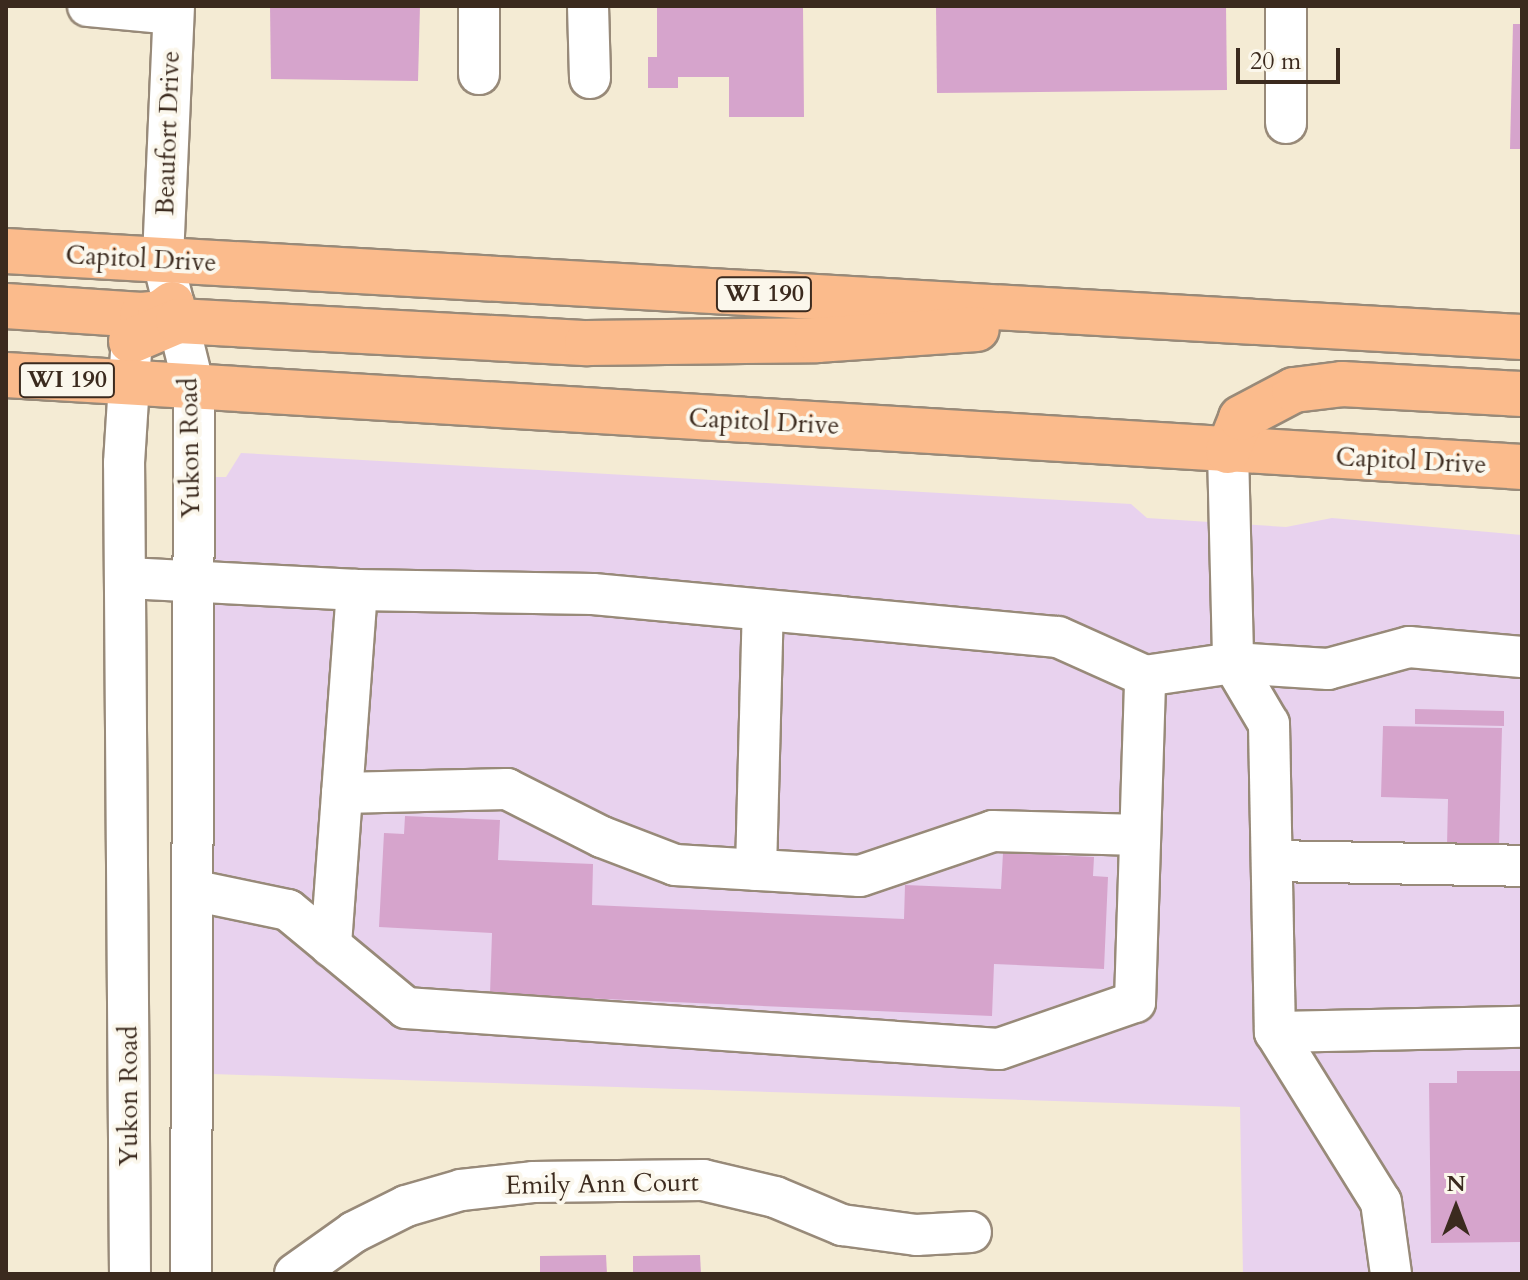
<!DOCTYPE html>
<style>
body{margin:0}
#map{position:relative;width:1528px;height:1280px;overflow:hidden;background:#f4ebd4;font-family:Cardo,serif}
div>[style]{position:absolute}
.built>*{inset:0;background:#e8d2ee}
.building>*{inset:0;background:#d6a4cc}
.roads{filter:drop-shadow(2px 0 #988a79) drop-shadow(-2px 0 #988a79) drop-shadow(0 2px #988a79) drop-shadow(0 -2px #988a79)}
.minor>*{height:40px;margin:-20px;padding:0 20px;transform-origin:20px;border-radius:20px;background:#fff}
.major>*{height:44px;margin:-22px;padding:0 22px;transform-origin:22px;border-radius:22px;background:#fbbb8c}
span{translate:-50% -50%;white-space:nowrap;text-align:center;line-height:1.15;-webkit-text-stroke:8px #fbf7ec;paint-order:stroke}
.shield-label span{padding:2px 6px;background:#fbf7ec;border:2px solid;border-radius:6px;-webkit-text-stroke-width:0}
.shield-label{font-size:24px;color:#3b2a1e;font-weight:700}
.street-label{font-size:26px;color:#3b2a1e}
.frame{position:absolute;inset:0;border:8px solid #3b2a1e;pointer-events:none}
.north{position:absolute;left:1416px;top:1168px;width:80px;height:80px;-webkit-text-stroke:6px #fbf7ec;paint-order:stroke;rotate:0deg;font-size:22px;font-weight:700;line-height:32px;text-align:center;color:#3b2a1e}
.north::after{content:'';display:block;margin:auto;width:28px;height:36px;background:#3b2a1e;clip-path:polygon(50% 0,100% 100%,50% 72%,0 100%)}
.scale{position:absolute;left:1236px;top:48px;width:104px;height:36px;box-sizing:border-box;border:4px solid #3b2a1e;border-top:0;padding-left:10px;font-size:24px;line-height:28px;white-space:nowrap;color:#3b2a1e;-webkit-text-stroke:6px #fbf7ec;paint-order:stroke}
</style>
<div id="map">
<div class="built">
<div style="clip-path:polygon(241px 453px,1131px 504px,1147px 518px,1286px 527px,1332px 518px,1522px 535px,1522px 1274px,1243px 1274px,1240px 1107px,212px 1074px,209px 519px,213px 477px,226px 477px)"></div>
</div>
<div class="building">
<div style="clip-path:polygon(270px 6px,420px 6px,418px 81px,271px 79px)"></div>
<div style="clip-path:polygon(657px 6px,803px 6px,804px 117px,729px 117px,729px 77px,678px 77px,678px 88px,648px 88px,648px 57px,657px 57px)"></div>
<div style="clip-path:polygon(936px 6px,1226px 6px,1227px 90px,937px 93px)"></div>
<div style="clip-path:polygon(1513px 24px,1522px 24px,1522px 149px,1510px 149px)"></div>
<div style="clip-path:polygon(1415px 709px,1504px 711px,1504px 726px,1415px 724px)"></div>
<div style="clip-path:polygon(1383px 726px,1502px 728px,1499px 847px,1447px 846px,1448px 799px,1381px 797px)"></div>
<div style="clip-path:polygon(405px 816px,500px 820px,498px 860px,593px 864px,592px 905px,904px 919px,905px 885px,1001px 889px,1003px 853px,1094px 857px,1093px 876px,1108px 877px,1104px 969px,994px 964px,992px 1016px,490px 994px,492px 933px,379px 927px,384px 833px,404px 834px)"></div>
<div style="clip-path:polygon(1457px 1071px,1520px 1071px,1522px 1242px,1431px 1243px,1429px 1083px,1457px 1083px)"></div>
<div style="clip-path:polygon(606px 1255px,607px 1274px,540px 1274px,540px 1256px)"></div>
<div style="clip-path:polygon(700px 1255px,701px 1274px,633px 1274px,633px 1256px)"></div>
</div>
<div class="roads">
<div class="minor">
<div style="left:88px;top:6px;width:85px;rotate:5.4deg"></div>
<div style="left:174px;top:6px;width:255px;rotate:92.5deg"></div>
<div style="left:163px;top:261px;width:130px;rotate:76.2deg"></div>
<div style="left:194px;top:387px;width:32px;rotate:90deg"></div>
<div style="left:194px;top:419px;width:855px;rotate:90.2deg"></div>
<div style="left:479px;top:6px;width:68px;rotate:90deg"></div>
<div style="left:588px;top:6px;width:72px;rotate:88.4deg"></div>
<div style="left:1286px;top:123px;width:117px;rotate:-90deg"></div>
<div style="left:1228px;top:451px;width:212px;rotate:88.6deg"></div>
<div style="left:1233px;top:663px;width:71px;rotate:59.5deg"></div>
<div style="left:1269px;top:724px;width:308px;rotate:88.9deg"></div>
<div style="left:1275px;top:1032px;width:247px;rotate:-1.2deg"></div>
<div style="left:128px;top:578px;width:229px;rotate:3deg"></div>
<div style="left:357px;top:590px;width:357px;rotate:94.2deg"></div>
<div style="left:357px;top:590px;width:236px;rotate:1deg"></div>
<div style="left:593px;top:594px;width:467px;rotate:5.3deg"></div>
<div style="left:1058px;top:637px;width:95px;rotate:24.1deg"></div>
<div style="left:342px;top:793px;width:165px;rotate:-1.4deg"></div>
<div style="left:507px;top:789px;width:106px;rotate:26.8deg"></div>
<div style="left:602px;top:837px;width:78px;rotate:21deg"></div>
<div style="left:675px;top:865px;width:185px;rotate:3.4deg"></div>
<div style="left:860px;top:876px;width:140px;rotate:-18.7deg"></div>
<div style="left:993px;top:831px;width:147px;rotate:1.6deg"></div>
<div style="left:1272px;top:861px;width:250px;rotate:1.1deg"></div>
<div style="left:756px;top:870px;width:260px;rotate:-88.5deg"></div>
<div style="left:192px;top:890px;width:98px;rotate:11.8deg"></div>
<div style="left:288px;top:910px;width:153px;rotate:39.7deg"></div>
<div style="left:406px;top:1008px;width:594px;rotate:3.96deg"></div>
<div style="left:999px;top:1049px;width:144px;rotate:-19.1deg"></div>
<div style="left:1135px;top:1002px;width:326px;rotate:-88.2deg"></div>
<div style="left:1145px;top:676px;width:89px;rotate:-8.4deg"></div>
<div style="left:1233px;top:663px;width:95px;rotate:3.6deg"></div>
<div style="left:1328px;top:669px;width:84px;rotate:-15.2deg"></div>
<div style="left:1409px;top:647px;width:113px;rotate:5.1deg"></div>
<div style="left:1275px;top:1032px;width:200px;rotate:58.1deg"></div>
<div style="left:1381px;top:1202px;width:73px;rotate:82.1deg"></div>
<div style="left:130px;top:1274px;width:811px;rotate:-90.42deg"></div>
<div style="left:124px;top:463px;width:112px;rotate:-86.4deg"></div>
<div style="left:295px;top:1274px;width:72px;rotate:-35.4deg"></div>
<div style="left:354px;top:1232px;width:58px;rotate:-26.6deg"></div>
<div style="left:406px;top:1206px;width:57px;rotate:-16.2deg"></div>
<div style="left:461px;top:1190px;width:72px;rotate:-6.3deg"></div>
<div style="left:533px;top:1182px;width:170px;rotate:-0.7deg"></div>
<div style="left:703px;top:1180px;width:74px;rotate:13.3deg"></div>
<div style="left:775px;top:1197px;width:73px;rotate:22.7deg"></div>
<div style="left:842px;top:1225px;width:75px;rotate:7.7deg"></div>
<div style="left:916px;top:1235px;width:55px;rotate:-3.1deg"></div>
</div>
<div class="major">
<div style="left:6px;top:251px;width:1518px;rotate:3.25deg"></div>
<div style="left:6px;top:306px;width:136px;rotate:3.8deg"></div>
<div style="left:142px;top:315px;width:18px;rotate:-6deg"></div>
<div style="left:160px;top:313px;width:15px;rotate:-37deg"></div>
<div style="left:131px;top:341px;width:51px;rotate:-23.1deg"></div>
<div style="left:178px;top:321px;width:410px;rotate:3.1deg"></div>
<div style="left:587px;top:343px;width:230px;rotate:-0.7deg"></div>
<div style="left:817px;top:340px;width:160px;rotate:-3.9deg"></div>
<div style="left:6px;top:375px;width:1519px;rotate:3.47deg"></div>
<div style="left:1228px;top:451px;width:35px;rotate:-68deg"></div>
<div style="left:1241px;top:418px;width:60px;rotate:-27.8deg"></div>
<div style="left:1294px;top:390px;width:48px;rotate:-7.1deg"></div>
<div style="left:1342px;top:384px;width:180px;rotate:3.2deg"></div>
</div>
</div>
<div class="shield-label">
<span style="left:764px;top:294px">WI 190</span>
<span style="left:67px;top:380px">WI 190</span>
</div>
<div class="street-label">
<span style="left:168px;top:133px;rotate:-88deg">Beaufort Drive</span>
<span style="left:141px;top:259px;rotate:3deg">Capitol Drive</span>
<span style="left:764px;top:422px;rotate:3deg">Capitol Drive</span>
<span style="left:190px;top:448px;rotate:-91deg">Yukon Road</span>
<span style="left:1411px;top:461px;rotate:3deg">Capitol Drive</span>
<span style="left:129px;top:1096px;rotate:-90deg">Yukon Road</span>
<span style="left:602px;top:1184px;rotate:-1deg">Emily Ann Court</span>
</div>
<div class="frame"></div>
<div class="north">N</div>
<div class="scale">20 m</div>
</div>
